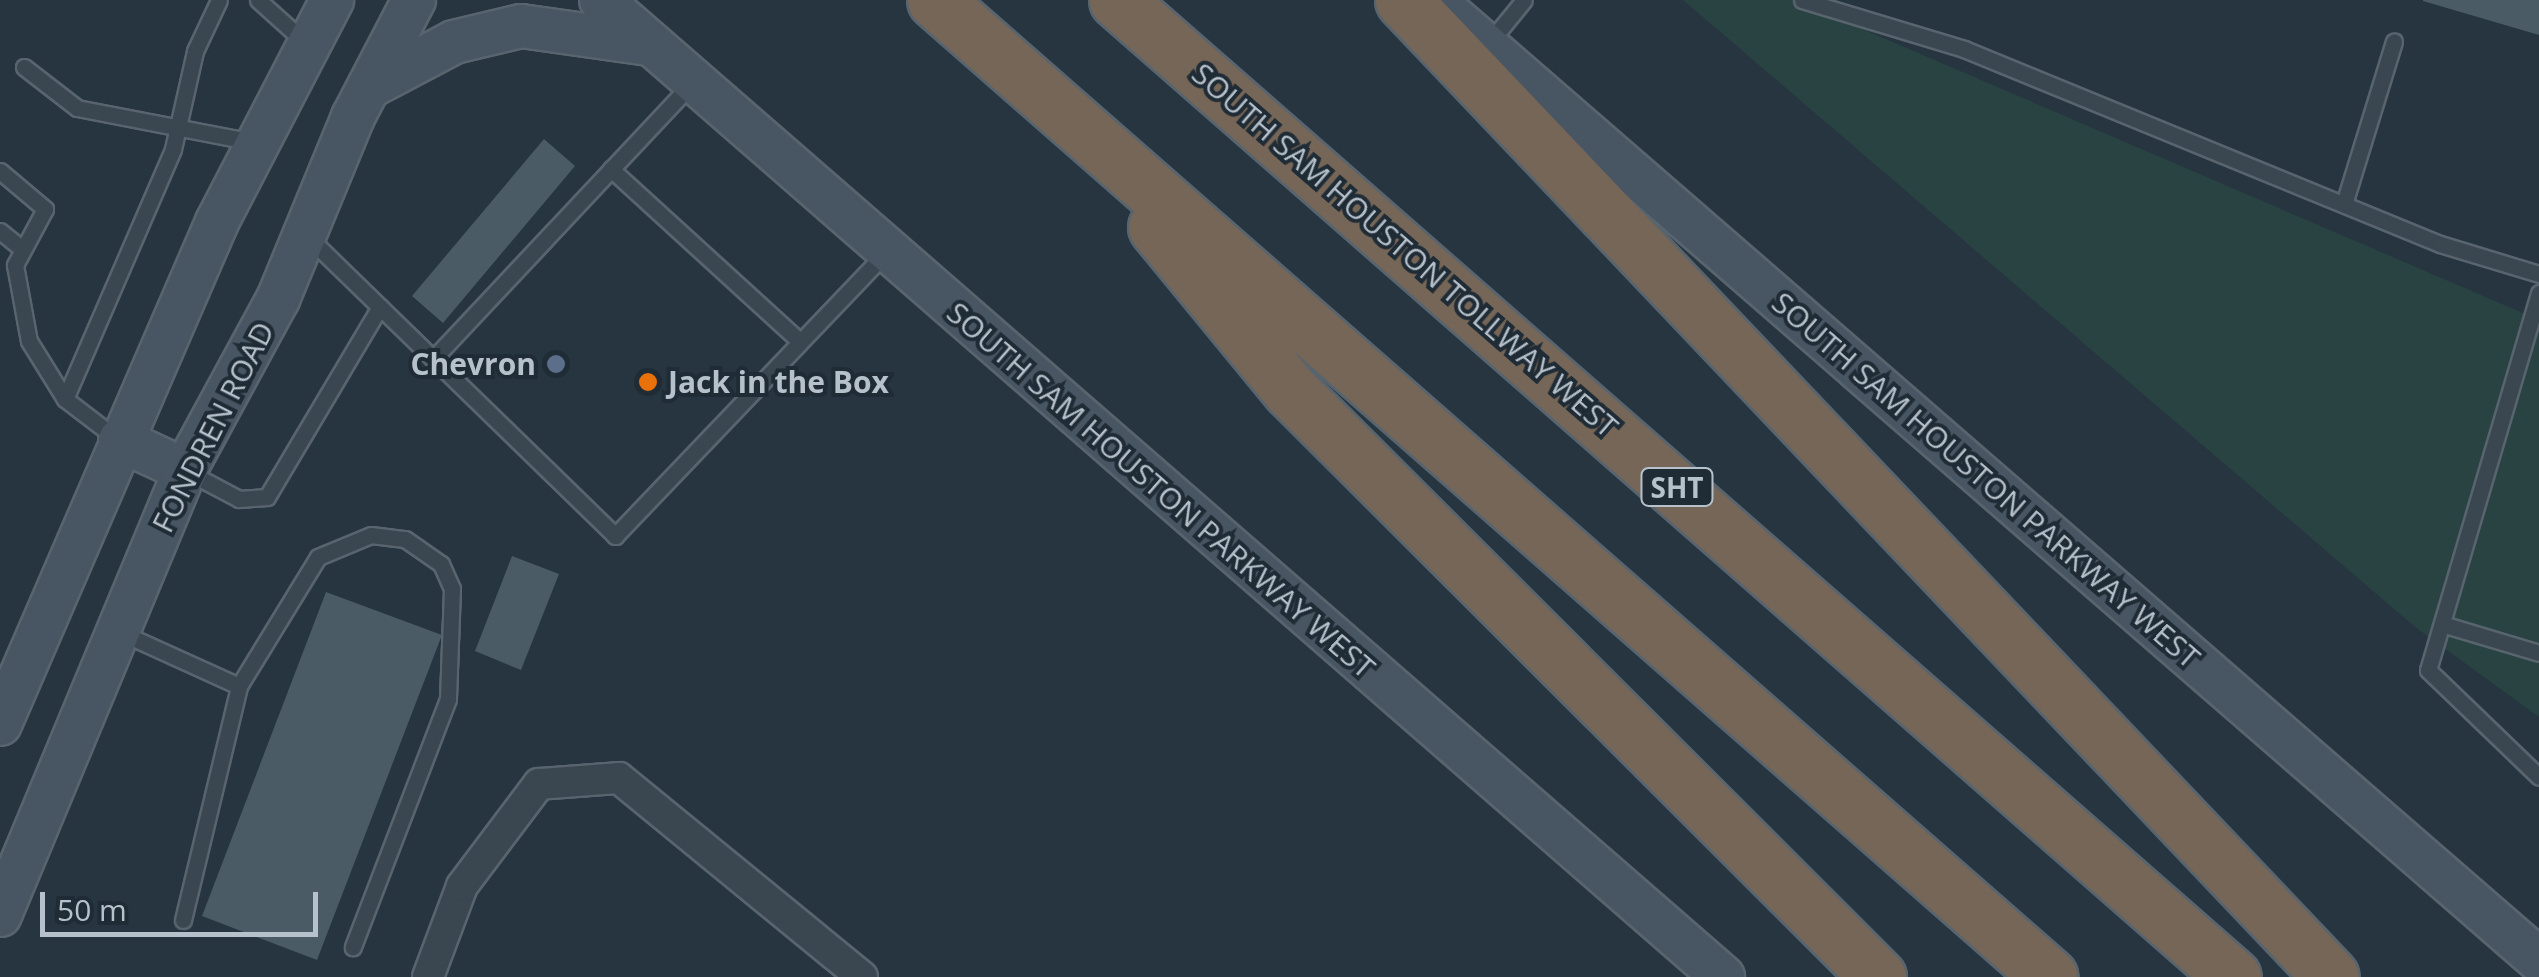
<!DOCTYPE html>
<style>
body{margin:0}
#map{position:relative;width:2539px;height:977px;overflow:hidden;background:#263540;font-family:"Open Sans",sans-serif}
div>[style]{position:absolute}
.green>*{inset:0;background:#294342}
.building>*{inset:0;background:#4a5b66}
.roads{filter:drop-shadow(2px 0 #58646e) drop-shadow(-2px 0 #58646e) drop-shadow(0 2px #58646e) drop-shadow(0 -2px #58646e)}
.service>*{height:15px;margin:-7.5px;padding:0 7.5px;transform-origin:7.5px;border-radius:7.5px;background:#3a4650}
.minor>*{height:30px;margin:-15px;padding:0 15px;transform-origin:15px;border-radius:15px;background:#3a4650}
.secondary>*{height:42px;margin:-21px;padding:0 21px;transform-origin:21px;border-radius:21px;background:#485663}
.motorway>*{height:55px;margin:-27.5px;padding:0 27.5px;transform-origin:27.5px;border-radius:27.5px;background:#766657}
.dots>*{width:28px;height:28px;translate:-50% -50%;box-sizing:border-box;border:5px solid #1f2b35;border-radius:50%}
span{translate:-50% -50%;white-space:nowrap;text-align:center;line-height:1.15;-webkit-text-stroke:8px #1f2b35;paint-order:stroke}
.shield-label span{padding:2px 8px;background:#1f2b35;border:2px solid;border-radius:8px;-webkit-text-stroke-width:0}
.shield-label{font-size:28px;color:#b7c1cb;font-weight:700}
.street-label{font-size:30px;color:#b7c1cb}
.poi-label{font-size:30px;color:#b7c1cb;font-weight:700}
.right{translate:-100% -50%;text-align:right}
.left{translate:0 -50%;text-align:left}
.scale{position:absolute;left:40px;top:892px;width:278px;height:45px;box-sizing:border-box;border:5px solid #b7c1cb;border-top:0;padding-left:12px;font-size:30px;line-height:35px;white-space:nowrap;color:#b7c1cb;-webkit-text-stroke:8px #1f2b35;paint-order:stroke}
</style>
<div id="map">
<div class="green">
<div style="clip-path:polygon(1683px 0,1795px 0,2539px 320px,2539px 717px,2415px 627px)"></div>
</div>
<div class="building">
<div style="clip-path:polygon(2423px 0,2539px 0,2539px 35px,2423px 1px)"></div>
<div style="clip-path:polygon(544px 139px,575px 166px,443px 323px,412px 296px)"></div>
<div style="clip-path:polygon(512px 556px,559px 574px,521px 670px,475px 651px)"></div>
<div style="clip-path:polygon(326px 592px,442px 635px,317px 960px,202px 916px)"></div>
</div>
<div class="roads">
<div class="service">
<div style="left:258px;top:0;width:66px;rotate:41.9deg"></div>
<div style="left:1802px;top:0;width:169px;rotate:16.8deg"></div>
<div style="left:1964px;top:49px;width:514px;rotate:22.28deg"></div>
<div style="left:2440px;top:244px;width:103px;rotate:16.9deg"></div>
<div style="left:1489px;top:43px;width:55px;rotate:-50.9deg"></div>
<div style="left:24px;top:67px;width:67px;rotate:37.7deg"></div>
<div style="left:77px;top:108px;width:180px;rotate:10.9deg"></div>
<div style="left:611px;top:169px;width:253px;rotate:42.4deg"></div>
<div style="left:0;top:171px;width:59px;rotate:40.2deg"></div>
<div style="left:45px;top:209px;width:64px;rotate:118.2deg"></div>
<div style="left:15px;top:265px;width:77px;rotate:79.6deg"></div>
<div style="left:29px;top:341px;width:68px;rotate:58.2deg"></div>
<div style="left:65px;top:399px;width:64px;rotate:37.4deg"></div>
<div style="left:2344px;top:204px;width:170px;rotate:-72.9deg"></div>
<div style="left:0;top:231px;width:28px;rotate:39deg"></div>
<div style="left:308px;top:237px;width:429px;rotate:44.2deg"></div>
<div style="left:615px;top:536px;width:393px;rotate:-46.3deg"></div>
<div style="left:2539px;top:293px;width:393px;rotate:106.4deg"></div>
<div style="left:2428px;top:670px;width:154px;rotate:43.9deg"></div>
<div style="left:433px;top:359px;width:376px;rotate:-46.8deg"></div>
<div style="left:65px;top:399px;width:272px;rotate:-66.6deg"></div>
<div style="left:173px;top:149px;width:100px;rotate:-77.3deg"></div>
<div style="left:195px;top:51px;width:56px;rotate:-64.8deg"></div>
<div style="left:188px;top:472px;width:58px;rotate:27.9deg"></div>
<div style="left:239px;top:499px;width:28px;rotate:-4deg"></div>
<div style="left:267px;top:497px;width:221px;rotate:-59.3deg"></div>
<div style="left:2442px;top:624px;width:101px;rotate:16.6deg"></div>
<div style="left:122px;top:633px;width:128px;rotate:24.4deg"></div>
<div style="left:239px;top:686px;width:151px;rotate:-58.5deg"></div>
<div style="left:318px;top:557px;width:57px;rotate:-22.5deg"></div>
<div style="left:371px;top:535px;width:34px;rotate:7deg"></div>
<div style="left:405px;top:539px;width:44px;rotate:34.8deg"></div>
<div style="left:441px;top:564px;width:27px;rotate:66deg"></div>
<div style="left:452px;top:589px;width:110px;rotate:92.1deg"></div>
<div style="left:448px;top:699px;width:266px;rotate:111deg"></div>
<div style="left:183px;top:920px;width:241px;rotate:-76.5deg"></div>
</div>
<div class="minor">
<div style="left:428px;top:977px;width:97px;rotate:-69.5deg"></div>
<div style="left:462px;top:886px;width:128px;rotate:-53deg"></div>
<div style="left:539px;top:784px;width:80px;rotate:-4.3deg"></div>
<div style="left:619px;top:778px;width:314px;rotate:39.3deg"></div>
</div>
<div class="secondary">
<div style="left:601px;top:0;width:1488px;rotate:41.05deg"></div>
<div style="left:1437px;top:3px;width:1460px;rotate:40.97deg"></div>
<div style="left:369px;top:87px;width:96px;rotate:-27.9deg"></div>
<div style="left:454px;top:42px;width:69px;rotate:-13.4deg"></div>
<div style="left:521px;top:26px;width:129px;rotate:8deg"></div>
<div style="left:120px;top:440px;width:72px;rotate:24.8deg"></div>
<div style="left:0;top:724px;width:547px;rotate:-66.62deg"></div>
<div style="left:217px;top:222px;width:250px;rotate:-62.6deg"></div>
<div style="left:0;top:915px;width:482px;rotate:-67.4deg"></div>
<div style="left:185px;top:470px;width:195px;rotate:-61.5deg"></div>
<div style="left:278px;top:299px;width:197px;rotate:-67.6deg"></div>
<div style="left:353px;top:117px;width:132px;rotate:-62.5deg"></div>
</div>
<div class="motorway">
<div style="left:935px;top:0;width:1482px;rotate:41.23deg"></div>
<div style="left:1117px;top:0;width:1483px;rotate:41.2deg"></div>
<div style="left:1403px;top:0;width:1347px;rotate:46.47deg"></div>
<div style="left:1156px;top:227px;width:211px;rotate:50.6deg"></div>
<div style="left:1290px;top:390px;width:831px;rotate:44.95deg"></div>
</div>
</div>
<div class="dots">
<div style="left:556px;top:364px;background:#5c6f8a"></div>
<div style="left:648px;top:382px;background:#e8710a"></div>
</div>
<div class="shield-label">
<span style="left:1677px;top:487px">SHT</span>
</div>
<div class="street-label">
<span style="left:1405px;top:250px;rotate:41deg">SOUTH SAM HOUSTON TOLLWAY WEST</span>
<span style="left:213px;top:427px;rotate:-63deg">FONDREN ROAD</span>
<span style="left:1986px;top:480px;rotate:41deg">SOUTH SAM HOUSTON PARKWAY WEST</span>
<span style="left:1161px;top:490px;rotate:41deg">SOUTH SAM HOUSTON PARKWAY WEST</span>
</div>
<div class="poi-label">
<span class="right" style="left:536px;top:364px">Chevron</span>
<span class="left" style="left:668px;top:382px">Jack in the Box</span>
</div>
<div class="scale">50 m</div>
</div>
